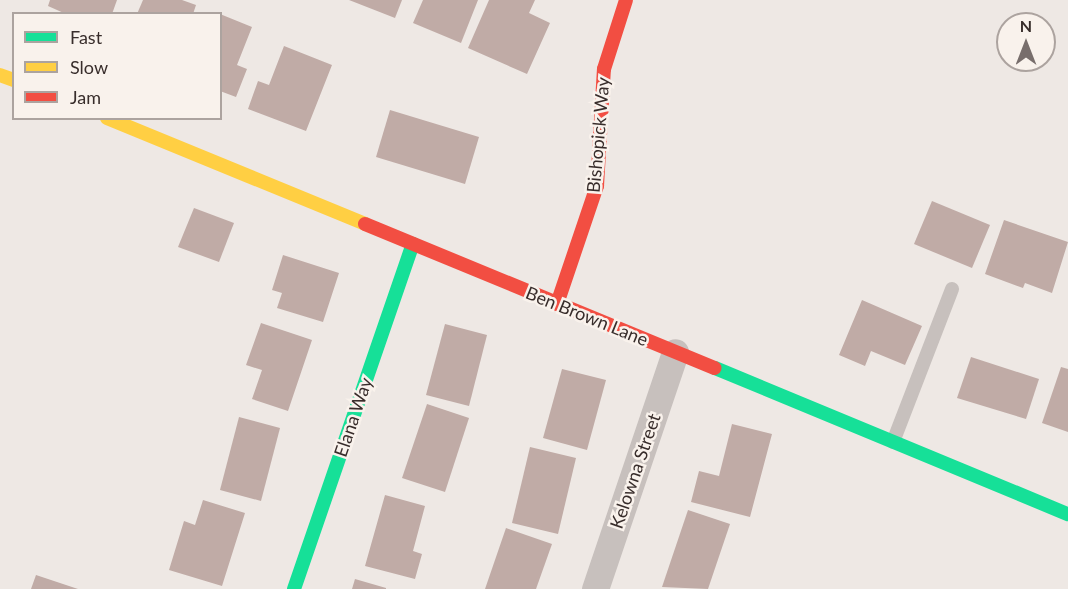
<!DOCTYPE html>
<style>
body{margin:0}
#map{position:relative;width:1068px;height:589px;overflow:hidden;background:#eee8e4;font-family:Lato,sans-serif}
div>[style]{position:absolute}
.building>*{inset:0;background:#c0aba6}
.lane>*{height:14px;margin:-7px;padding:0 7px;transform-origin:7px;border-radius:7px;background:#c7c0bd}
.street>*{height:27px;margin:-13.5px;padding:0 13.5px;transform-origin:13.5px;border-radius:13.5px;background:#c7c0bd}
.fast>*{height:14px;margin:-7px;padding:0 7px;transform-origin:7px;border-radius:7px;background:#16e098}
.slow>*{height:14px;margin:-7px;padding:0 7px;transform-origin:7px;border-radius:7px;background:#ffcf43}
.jam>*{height:14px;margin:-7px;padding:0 7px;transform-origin:7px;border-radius:7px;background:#f24e42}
span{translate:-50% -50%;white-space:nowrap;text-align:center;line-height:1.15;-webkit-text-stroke:5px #f9f2ec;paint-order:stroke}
.street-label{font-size:18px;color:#382d2b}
.legend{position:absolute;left:12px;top:12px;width:210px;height:108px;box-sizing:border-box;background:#f9f2ec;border:2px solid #aca39f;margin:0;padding:8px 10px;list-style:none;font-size:18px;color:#382d2b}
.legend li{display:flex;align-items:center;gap:12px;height:30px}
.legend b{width:30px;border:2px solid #aca39f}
.north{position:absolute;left:996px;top:12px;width:60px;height:60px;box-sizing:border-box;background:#f9f2ec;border:2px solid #aca39f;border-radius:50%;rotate:0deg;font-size:16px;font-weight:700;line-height:24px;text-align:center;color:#382d2b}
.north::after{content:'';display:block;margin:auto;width:21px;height:27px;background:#786e6c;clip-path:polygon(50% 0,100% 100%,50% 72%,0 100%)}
</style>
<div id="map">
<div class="building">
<div style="clip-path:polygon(50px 0,117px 0,112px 14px,66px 14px,48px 6px)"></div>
<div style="clip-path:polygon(143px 0,182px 0,196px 5px,193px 14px,137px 14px)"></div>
<div style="clip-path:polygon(349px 0,402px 0,395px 18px)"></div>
<div style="clip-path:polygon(423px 0,478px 0,461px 43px,413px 23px)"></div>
<div style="clip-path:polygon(489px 0,535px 0,529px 13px,550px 23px,527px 74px,468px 48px)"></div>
<div style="clip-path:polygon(220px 14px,252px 27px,237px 65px,247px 69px,236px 97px,220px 91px)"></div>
<div style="clip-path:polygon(284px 46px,332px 65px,306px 131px,248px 109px,258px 81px,269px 85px)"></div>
<div style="clip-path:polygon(390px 110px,479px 137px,465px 184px,376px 157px)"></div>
<div style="clip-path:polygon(932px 201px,990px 225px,972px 268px,914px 244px)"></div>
<div style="clip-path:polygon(194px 208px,234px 223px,219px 262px,178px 247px)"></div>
<div style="clip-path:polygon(1004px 220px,1068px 242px,1052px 293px,1025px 283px,1023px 288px,985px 274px)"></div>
<div style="clip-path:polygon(283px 255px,339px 273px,323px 322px,277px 308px,282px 293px,272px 290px)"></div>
<div style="clip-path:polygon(862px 300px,922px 326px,905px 365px,871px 351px,865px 366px,839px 355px)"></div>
<div style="clip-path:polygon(261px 323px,312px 340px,288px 411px,252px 399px,262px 370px,246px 365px)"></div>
<div style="clip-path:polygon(445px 324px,487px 335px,469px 406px,426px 395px)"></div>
<div style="clip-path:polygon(971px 357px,1039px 379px,1026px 419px,957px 398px)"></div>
<div style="clip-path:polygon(1061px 367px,1068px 369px,1068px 432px,1042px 423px)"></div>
<div style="clip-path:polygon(562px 369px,606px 380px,587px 450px,543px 438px)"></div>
<div style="clip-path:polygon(427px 404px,469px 418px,445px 492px,402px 478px)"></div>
<div style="clip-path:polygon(239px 417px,280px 428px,261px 501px,220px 490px)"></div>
<div style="clip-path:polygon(732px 424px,772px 434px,750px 517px,691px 502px,699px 471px,719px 476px)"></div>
<div style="clip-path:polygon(530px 447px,576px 458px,558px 534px,512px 523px)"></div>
<div style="clip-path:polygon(385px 495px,425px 506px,413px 551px,422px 554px,415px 579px,365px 566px)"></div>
<div style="clip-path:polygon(203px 500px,245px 513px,222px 586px,169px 570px,184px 521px,195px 525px)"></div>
<div style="clip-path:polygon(688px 510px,730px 524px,708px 589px,662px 587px)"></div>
<div style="clip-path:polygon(506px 528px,552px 544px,536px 589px,485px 589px)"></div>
<div style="clip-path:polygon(36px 575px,78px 589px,31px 589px)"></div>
<div style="clip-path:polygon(355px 579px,386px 588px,386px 589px,352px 589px)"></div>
</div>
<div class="lane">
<div style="left:893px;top:442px;width:164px;rotate:-68.9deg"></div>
</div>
<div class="street">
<div style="left:595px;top:589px;width:250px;rotate:-71.3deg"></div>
</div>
<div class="fast">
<div style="left:715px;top:368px;width:382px;rotate:22.5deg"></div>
<div style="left:294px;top:589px;width:365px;rotate:-71deg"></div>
</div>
<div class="slow">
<div style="left:0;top:75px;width:15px;rotate:20deg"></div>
<div style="left:107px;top:118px;width:279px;rotate:22.3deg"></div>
</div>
<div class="jam">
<div style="left:365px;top:224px;width:378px;rotate:22.4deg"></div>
<div style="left:557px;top:304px;width:125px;rotate:-71.3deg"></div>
<div style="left:597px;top:186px;width:117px;rotate:-86.6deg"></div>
<div style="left:604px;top:69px;width:72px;rotate:-72.3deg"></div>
</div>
<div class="street-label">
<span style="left:598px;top:135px;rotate:-85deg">Bishopick Way</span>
<span style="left:587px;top:316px;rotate:22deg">Ben Brown Lane</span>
<span style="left:353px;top:417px;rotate:-71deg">Elana Way</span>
<span style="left:635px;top:471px;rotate:-71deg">Kelowna Street</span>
</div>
<ul class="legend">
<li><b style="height:8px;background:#16e098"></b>Fast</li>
<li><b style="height:8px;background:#ffcf43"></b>Slow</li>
<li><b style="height:8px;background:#f24e42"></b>Jam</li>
</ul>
<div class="north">N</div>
</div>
